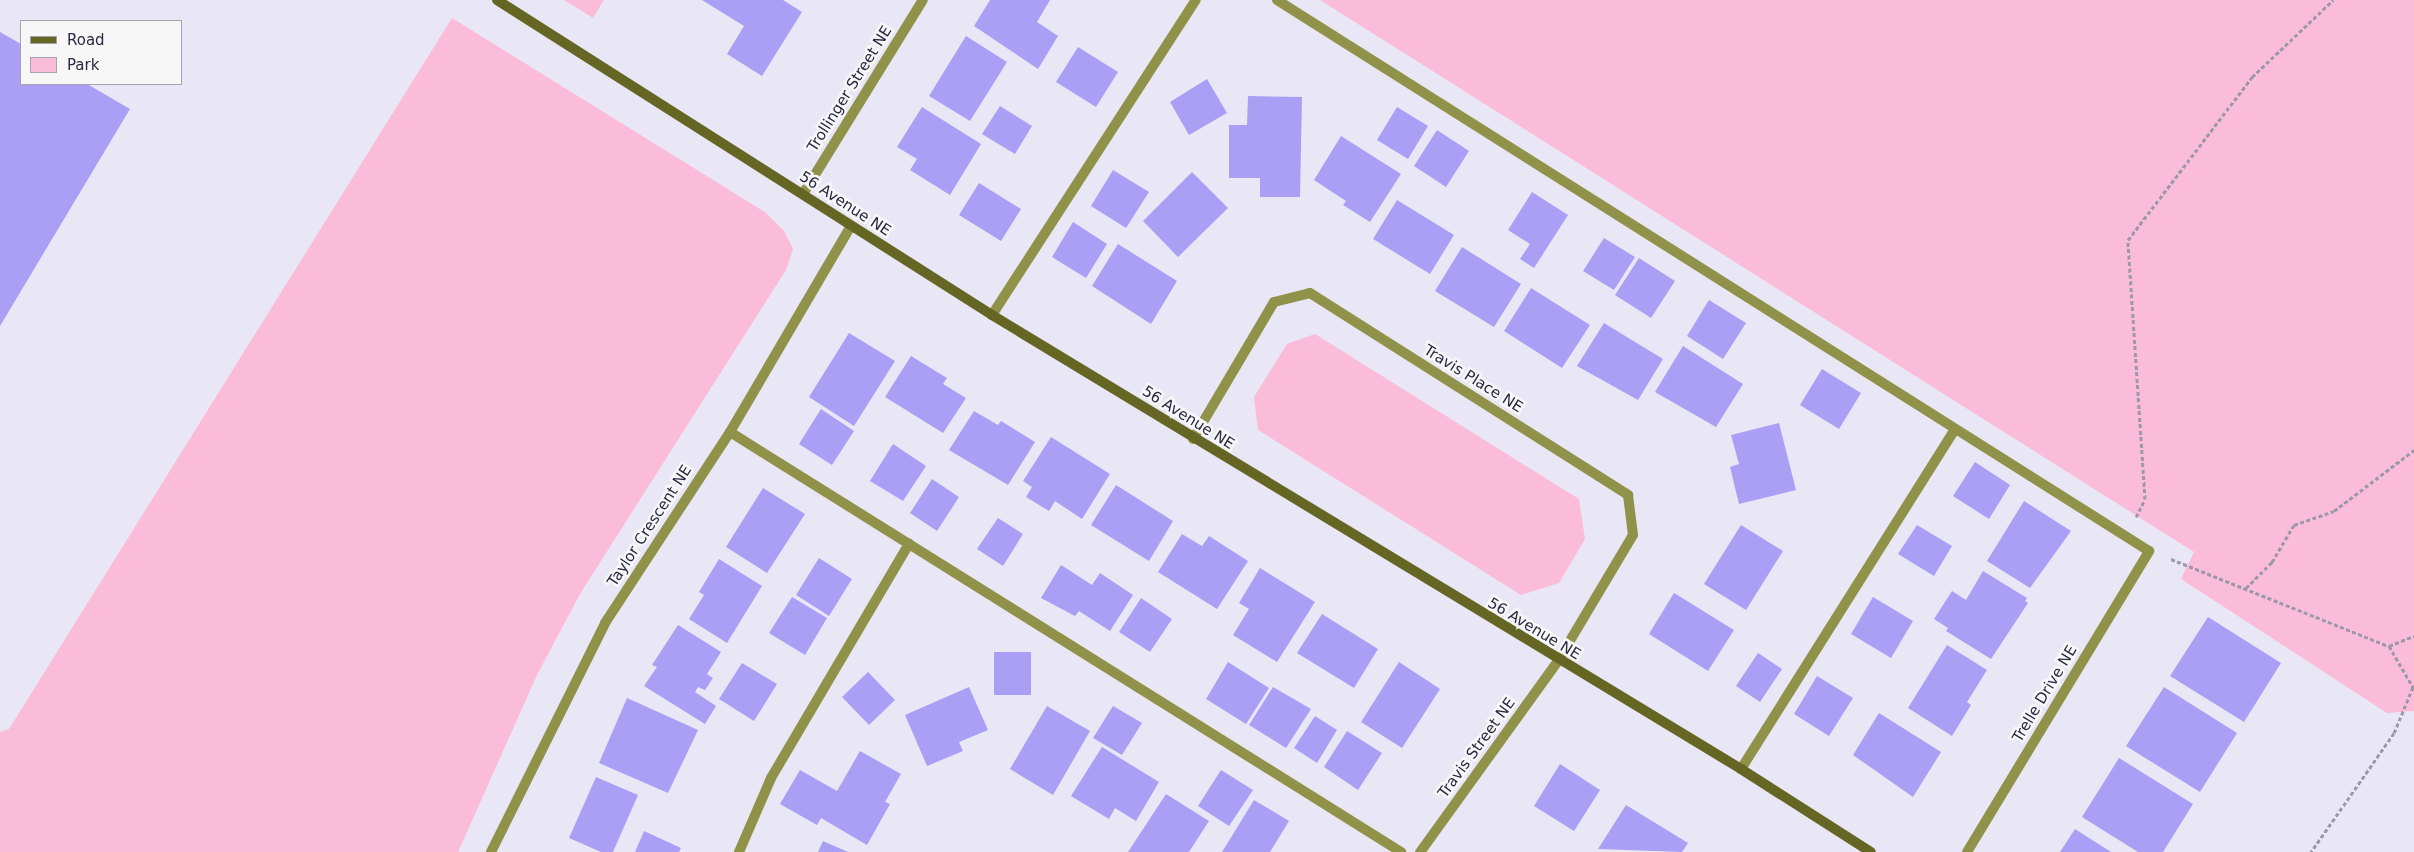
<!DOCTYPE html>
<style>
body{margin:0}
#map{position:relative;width:2414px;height:852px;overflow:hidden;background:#e9e7f6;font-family:"DejaVu Sans",sans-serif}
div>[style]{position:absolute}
.green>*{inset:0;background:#fabcd8}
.building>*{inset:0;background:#ab9ef5}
.path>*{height:3px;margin-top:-1.5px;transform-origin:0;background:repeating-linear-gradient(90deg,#9b98ac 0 4px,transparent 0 6.5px)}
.lane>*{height:10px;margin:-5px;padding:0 5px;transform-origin:5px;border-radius:5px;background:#909249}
.street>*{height:10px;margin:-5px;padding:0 5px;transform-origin:5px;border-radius:5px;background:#909249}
.secondary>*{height:10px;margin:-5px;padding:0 5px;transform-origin:5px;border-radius:5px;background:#656624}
span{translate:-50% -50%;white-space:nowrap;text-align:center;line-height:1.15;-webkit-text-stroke:5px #f7f7f7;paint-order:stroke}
.street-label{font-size:15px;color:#2b2642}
.legend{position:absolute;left:20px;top:20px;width:162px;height:65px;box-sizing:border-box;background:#f7f7f7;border:1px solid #a5a3af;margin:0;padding:6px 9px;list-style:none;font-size:15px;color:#2b2642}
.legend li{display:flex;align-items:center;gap:10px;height:25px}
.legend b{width:25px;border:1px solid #a5a3af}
</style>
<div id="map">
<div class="green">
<div style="clip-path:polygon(564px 0,604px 0,593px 18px)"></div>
<div style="clip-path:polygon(1320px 0,2414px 0,2414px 711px,2387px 713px,2181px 579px,2194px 552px)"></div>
<div style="clip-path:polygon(452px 18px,765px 212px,784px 231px,793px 249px,786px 270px,580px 594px,537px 675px,458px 852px,0 852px,0 732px,9px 729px)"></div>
<div style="clip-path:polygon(1315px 334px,1579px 499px,1585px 539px,1559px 583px,1521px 595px,1258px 430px,1254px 397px,1287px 344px)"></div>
</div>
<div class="building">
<div style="clip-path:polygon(702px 0,783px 0,802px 12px,762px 76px,727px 54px,744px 26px)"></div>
<div style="clip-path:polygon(990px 0,1050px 0,1037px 22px,1058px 36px,1038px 69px,974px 26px)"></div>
<div style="clip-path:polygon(0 32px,21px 44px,21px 84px,87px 84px,130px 109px,0 326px)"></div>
<div style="clip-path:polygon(966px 36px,1007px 62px,970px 121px,929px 96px)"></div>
<div style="clip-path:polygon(1078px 47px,1118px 72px,1096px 107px,1056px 82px)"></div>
<div style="clip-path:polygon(1207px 79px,1227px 113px,1189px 135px,1170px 102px)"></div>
<div style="clip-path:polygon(1248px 96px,1302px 97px,1300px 197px,1260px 197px,1260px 178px,1229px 178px,1229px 125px,1247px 125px)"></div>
<div style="clip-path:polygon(1000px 106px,1032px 126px,1015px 154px,982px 134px)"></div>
<div style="clip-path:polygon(922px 107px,981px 144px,950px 195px,910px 170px,917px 159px,897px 147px)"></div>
<div style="clip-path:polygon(1397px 107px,1428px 126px,1408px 159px,1377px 140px)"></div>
<div style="clip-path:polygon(1437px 130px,1469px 151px,1446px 187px,1414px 166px)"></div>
<div style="clip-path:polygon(1341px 136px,1401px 174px,1370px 222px,1343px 205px,1346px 201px,1314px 180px)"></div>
<div style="clip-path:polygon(1113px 170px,1149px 192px,1126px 228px,1091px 206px)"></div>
<div style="clip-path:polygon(1192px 172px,1228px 208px,1178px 257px,1143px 221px)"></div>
<div style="clip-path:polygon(979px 183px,1021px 209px,1001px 241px,959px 215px)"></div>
<div style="clip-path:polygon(1532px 192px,1568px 215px,1534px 268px,1520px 259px,1530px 244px,1508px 230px)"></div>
<div style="clip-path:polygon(1397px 200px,1454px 235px,1430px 274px,1373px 239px)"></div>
<div style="clip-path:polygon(1073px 222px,1107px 244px,1086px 278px,1052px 257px)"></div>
<div style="clip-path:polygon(1604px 238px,1635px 257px,1614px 290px,1583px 271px)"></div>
<div style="clip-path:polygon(1118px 244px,1177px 281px,1151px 324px,1092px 286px)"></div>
<div style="clip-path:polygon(1462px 247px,1521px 284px,1494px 327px,1435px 291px)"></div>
<div style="clip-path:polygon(1639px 258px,1675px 281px,1651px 318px,1615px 295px)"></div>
<div style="clip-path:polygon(1531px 288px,1590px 325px,1562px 368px,1504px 331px)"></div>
<div style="clip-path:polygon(1709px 300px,1746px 323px,1723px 359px,1687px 336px)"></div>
<div style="clip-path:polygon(1604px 323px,1663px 359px,1638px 400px,1577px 366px)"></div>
<div style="clip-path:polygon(849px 333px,895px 361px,854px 426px,809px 397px)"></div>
<div style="clip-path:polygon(1683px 346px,1743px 384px,1716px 427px,1655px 392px)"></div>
<div style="clip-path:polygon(911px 356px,947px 378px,943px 384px,966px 398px,943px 433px,885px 397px)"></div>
<div style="clip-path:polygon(1822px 369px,1861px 393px,1839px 429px,1800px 405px)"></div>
<div style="clip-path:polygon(821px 409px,854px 431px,832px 465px,799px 444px)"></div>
<div style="clip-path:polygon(974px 411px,998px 425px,1001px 421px,1035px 442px,1008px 485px,949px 450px)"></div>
<div style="clip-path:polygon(1779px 423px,1796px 490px,1739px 504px,1730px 467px,1739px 464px,1731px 435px)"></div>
<div style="clip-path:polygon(1051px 437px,1110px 474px,1082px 519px,1055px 501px,1049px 511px,1026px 497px,1032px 487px,1023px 481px)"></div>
<div style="clip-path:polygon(893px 444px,926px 466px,903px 501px,870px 481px)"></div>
<div style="clip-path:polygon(1975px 462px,2010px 485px,1989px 519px,1953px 496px)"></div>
<div style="clip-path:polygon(932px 479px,959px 497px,937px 531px,910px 513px)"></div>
<div style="clip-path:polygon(1116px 485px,1173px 521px,1149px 561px,1091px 525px)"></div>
<div style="clip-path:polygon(763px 488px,805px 514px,767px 573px,726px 547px)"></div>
<div style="clip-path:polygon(2024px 501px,2071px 531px,2030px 588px,1987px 561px)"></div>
<div style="clip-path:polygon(998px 518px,1023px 534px,1003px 566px,977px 549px)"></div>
<div style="clip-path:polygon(1741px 525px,1783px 551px,1746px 610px,1704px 584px)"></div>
<div style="clip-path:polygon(1917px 525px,1952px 546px,1934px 576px,1898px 554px)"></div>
<div style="clip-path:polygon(1182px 534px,1202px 546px,1209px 536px,1248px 561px,1217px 609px,1158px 572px)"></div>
<div style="clip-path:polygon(819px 558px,852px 579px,829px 616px,796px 595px)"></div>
<div style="clip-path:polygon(719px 559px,762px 586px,727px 643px,689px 619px,704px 595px,699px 592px)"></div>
<div style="clip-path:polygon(1061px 565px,1092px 585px,1100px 573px,1133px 595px,1110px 631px,1079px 611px,1075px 616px,1041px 598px)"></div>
<div style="clip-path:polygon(1260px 568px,1315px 602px,1277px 662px,1233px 635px,1249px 609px,1239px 603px)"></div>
<div style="clip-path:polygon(1983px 571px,2027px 598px,2025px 601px,2028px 603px,1991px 659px,1946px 631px,1948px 628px,1934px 619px,1952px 591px,1966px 600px)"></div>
<div style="clip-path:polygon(1674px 593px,1734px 630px,1708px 671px,1649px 634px)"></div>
<div style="clip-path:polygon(792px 597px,827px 618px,805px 655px,769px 633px)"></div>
<div style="clip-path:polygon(1873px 597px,1913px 621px,1891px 658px,1851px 634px)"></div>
<div style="clip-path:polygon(1141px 598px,1172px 619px,1150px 652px,1119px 632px)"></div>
<div style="clip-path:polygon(1322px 614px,1378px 649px,1354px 688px,1297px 653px)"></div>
<div style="clip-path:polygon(2208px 617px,2281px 663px,2244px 722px,2170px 676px)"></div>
<div style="clip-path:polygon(678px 625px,721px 652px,707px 674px,713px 678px,705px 690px,698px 687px,695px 692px,716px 706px,705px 724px,644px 686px,657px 667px,652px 665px)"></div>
<div style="clip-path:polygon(1947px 645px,1987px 670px,1967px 702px,1971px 705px,1952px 736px,1908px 708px)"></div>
<div style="clip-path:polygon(994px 652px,1031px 652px,1031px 695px,994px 695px)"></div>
<div style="clip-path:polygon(1758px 653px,1782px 669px,1760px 702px,1736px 686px)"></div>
<div style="clip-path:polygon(1228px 662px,1269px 688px,1246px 724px,1206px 699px)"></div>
<div style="clip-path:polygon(1399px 662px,1440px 689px,1402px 748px,1361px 722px)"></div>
<div style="clip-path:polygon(742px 663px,777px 684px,754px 721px,719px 699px)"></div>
<div style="clip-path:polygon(868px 672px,895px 700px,869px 725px,842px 697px)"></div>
<div style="clip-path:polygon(1817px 676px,1853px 698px,1829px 736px,1794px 714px)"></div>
<div style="clip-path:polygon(969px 687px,988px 730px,959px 742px,963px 751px,927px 766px,905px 715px)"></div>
<div style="clip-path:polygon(1273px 687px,1311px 709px,1286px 748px,1249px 725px)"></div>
<div style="clip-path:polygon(2164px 687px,2237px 733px,2200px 792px,2126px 746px)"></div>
<div style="clip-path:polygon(627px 698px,698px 730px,668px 793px,599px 763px)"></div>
<div style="clip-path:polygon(1047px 706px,1090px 731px,1053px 795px,1010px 769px)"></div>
<div style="clip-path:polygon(1113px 706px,1142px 723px,1122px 755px,1093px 738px)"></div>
<div style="clip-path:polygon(1879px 713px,1941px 752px,1913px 797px,1853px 755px)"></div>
<div style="clip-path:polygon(1315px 716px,1337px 730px,1317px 763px,1294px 748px)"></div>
<div style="clip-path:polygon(1347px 731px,1382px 753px,1358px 790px,1324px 767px)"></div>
<div style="clip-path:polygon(1102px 747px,1159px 782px,1136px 821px,1115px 808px,1109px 819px,1071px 796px)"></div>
<div style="clip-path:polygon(860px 751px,901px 774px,885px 802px,890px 804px,867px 845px,821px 818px,817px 825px,780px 804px,800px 770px,837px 791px)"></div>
<div style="clip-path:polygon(2119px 758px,2193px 804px,2163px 852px,2138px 852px,2082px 817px)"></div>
<div style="clip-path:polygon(1560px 764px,1600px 790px,1574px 831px,1534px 806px)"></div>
<div style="clip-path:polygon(1221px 770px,1253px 790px,1229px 826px,1198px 806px)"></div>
<div style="clip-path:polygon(596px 777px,638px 795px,613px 852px,601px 852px,569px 838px)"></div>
<div style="clip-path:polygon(1166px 794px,1209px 821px,1189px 852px,1128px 852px)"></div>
<div style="clip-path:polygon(1254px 800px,1289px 821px,1270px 852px,1222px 852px)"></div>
<div style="clip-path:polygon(1626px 805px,1688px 843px,1682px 852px,1598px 849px)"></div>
<div style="clip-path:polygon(2075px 829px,2111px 852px,2060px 852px)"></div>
<div style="clip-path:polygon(644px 831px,681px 848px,679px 852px,635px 852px)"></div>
<div style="clip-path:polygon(823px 841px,848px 852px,818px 852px)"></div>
</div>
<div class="path">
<div style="left:2136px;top:517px;width:20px;rotate:-63deg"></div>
<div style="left:2145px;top:499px;width:260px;rotate:-93.8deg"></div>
<div style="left:2128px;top:240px;width:205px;rotate:-52.7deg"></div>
<div style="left:2252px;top:77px;width:112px;rotate:-43.5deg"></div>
<div style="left:2171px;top:559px;width:235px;rotate:21.8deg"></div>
<div style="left:2389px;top:646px;width:48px;rotate:59.7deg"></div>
<div style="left:2413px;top:687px;width:50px;rotate:112.4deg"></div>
<div style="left:2394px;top:733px;width:145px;rotate:124.9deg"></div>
<div style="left:2246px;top:588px;width:37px;rotate:-45deg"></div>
<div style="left:2272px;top:562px;width:43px;rotate:-59.3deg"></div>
<div style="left:2294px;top:525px;width:42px;rotate:-19.3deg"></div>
<div style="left:2334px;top:511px;width:101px;rotate:-37.3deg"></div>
<div style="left:2389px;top:646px;width:27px;rotate:-22deg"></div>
</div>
<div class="lane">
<div style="left:1277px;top:0;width:1031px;rotate:32.29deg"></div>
<div style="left:992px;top:315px;width:375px;rotate:-57.1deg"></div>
<div style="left:730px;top:432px;width:792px;rotate:32.04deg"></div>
<div style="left:1741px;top:769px;width:400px;rotate:-57.8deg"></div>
<div style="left:739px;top:852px;width:81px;rotate:-66.6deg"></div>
<div style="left:771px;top:778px;width:272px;rotate:-59.5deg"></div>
</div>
<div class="street">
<div style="left:803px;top:194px;width:228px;rotate:-58.3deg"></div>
<div style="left:1193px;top:439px;width:159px;rotate:-59.4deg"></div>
<div style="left:1274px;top:302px;width:37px;rotate:-14deg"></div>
<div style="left:1310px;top:293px;width:377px;rotate:32.4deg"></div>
<div style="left:1628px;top:495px;width:40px;rotate:82.9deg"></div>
<div style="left:1633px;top:535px;width:147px;rotate:120.8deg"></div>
<div style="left:1558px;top:661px;width:236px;rotate:125.8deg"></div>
<div style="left:491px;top:852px;width:256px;rotate:-63.5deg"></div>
<div style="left:605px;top:623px;width:228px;rotate:-56.8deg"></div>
<div style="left:730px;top:432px;width:239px;rotate:-59.6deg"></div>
<div style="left:1967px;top:852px;width:352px;rotate:-58.8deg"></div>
</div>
<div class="secondary">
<div style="left:497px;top:0;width:587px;rotate:32.47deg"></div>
<div style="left:992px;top:315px;width:876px;rotate:31.22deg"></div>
<div style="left:1741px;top:769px;width:154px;rotate:32.6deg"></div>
</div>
<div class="street-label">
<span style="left:850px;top:89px;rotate:-58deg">Trollinger Street NE</span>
<span style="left:845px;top:204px;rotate:33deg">56 Avenue NE</span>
<span style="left:1473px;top:379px;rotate:32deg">Travis Place NE</span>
<span style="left:1188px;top:418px;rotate:32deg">56 Avenue NE</span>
<span style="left:650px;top:526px;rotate:-57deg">Taylor Crescent NE</span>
<span style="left:1534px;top:629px;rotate:31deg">56 Avenue NE</span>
<span style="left:2045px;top:694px;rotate:-59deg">Trelle Drive NE</span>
<span style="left:1477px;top:748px;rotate:-54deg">Travis Street NE</span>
</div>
<ul class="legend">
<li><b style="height:6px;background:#656624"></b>Road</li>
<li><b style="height:14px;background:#fabcd8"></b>Park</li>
</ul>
</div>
